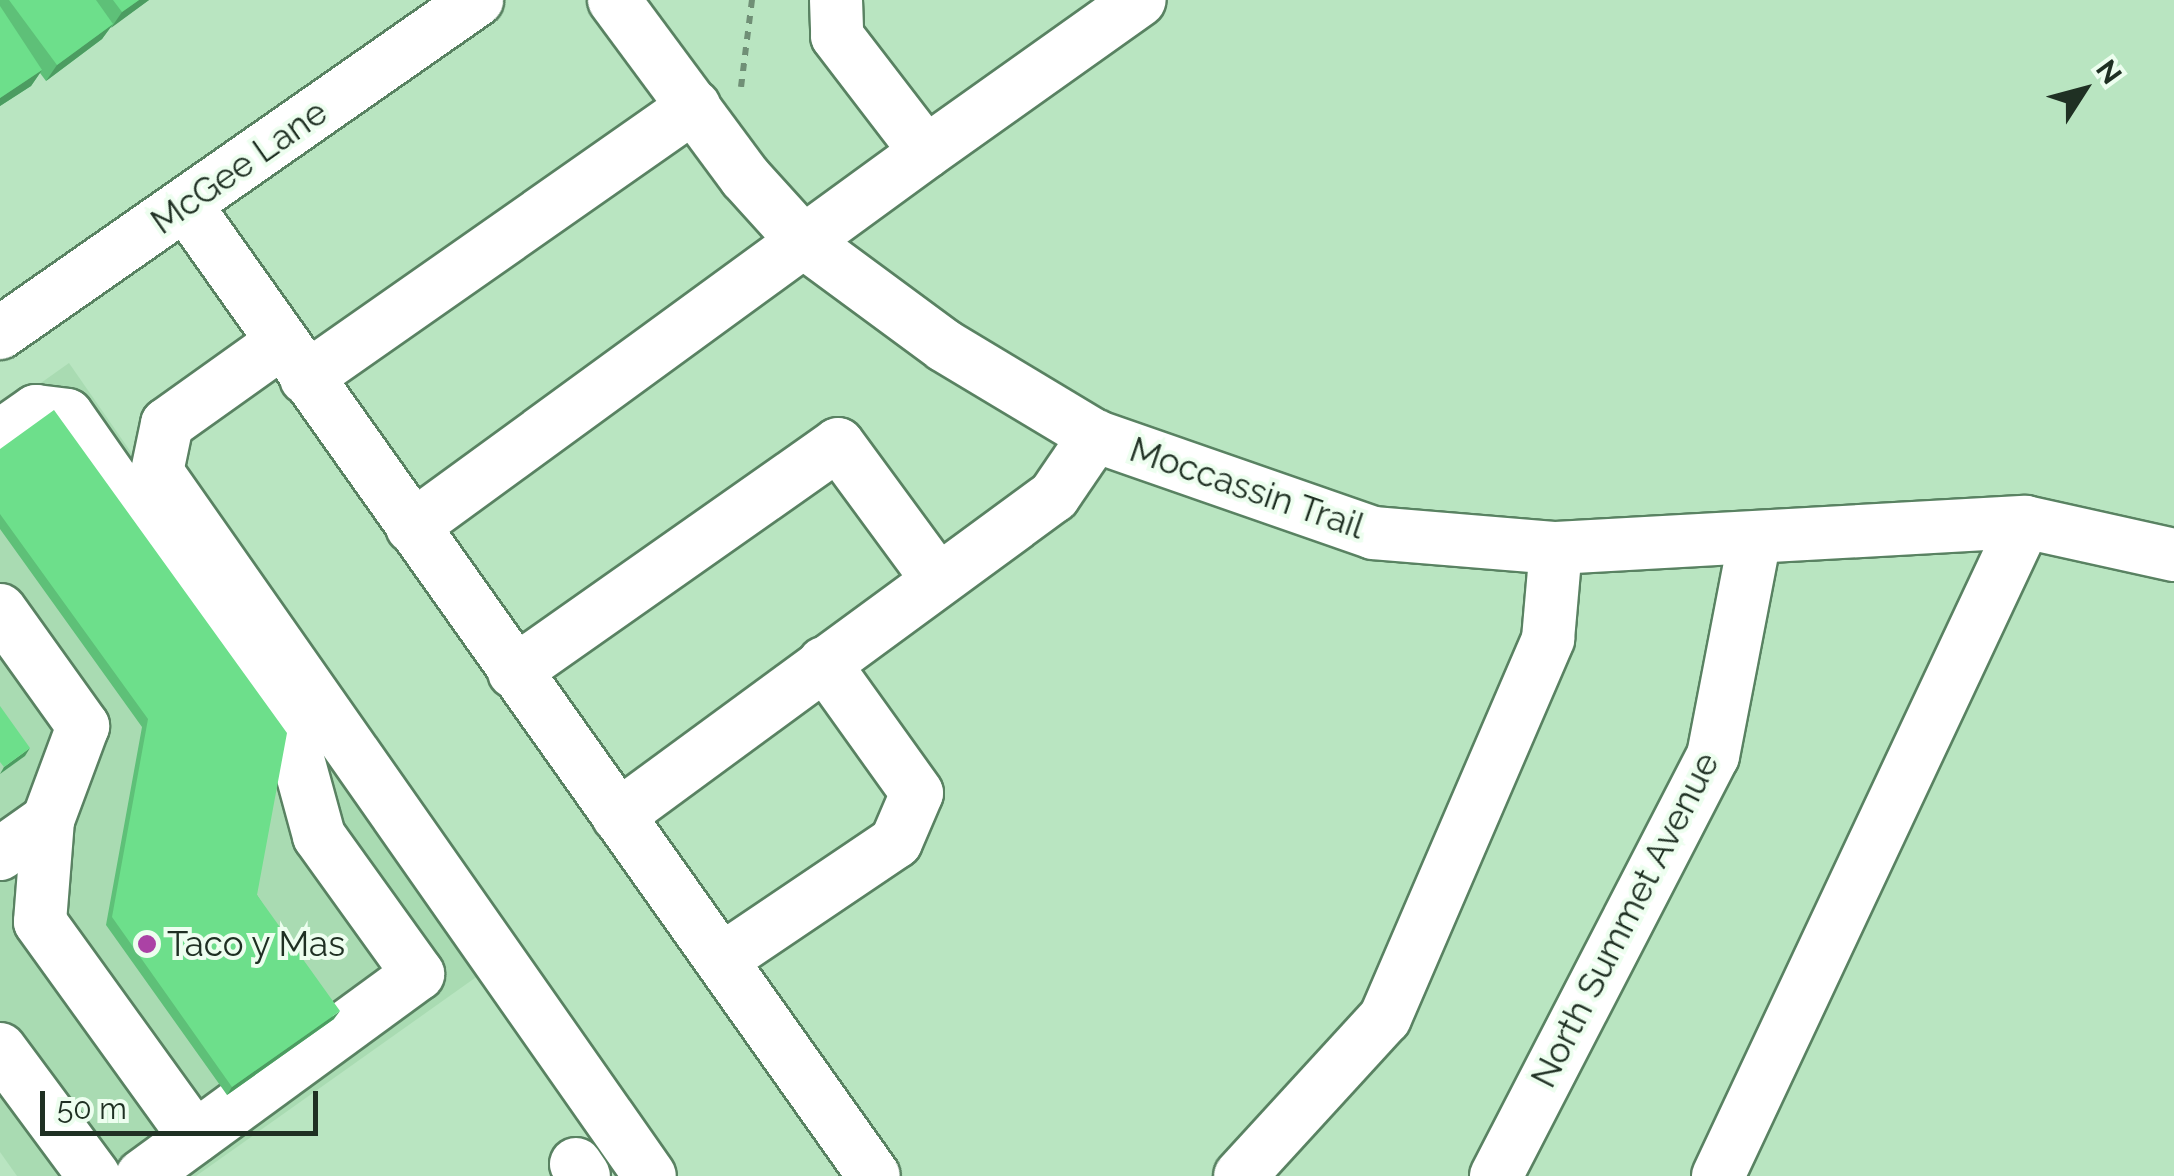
<!DOCTYPE html>
<style>
body{margin:0}
#map{position:relative;width:2174px;height:1176px;overflow:hidden;background:#b9e5c1;font-family:Raleway,sans-serif}
div>[style]{position:absolute}
.built>*{inset:0;background:#a9dbb2}
.path>*{height:6px;margin-top:-3px;transform-origin:0;background:repeating-linear-gradient(90deg,#708f76 0 8px,transparent 0 16px)}
.roads{filter:drop-shadow(2px 0 #598262) drop-shadow(-2px 0 #598262) drop-shadow(0 2px #598262) drop-shadow(0 -2px #598262)}
.minor>*{height:52px;margin:-26px;padding:0 26px;transform-origin:26px;border-radius:26px;background:#fff}
.wall>*{inset:0;background:#5ec078}
.shaded-wall>*{inset:0;background:#4c9c61}
.building>*{inset:0;background:#6ddf8b}
.dots>*{width:28px;height:28px;translate:-50% -50%;box-sizing:border-box;border:5px solid #edfeef;border-radius:50%}
span{translate:-50% -50%;white-space:nowrap;text-align:center;line-height:1.15;-webkit-text-stroke:8px #edfeef;paint-order:stroke}
.street-label{font-size:35px;color:#1f3023}
.poi-label{font-size:35px;color:#1f3023}
.left{translate:0 -50%;text-align:left}
.north{position:absolute;left:2034px;top:40px;width:100px;height:100px;-webkit-text-stroke:8px #edfeef;paint-order:stroke;rotate:54deg;font-size:28px;font-weight:700;line-height:40px;text-align:center;color:#1f3023}
.north::after{content:'';display:block;margin:auto;width:35px;height:45px;background:#1f3023;clip-path:polygon(50% 0,100% 100%,50% 72%,0 100%)}
.scale{position:absolute;left:40px;top:1091px;width:278px;height:45px;box-sizing:border-box;border:5px solid #1f3023;border-top:0;padding-left:12px;font-size:30px;line-height:35px;white-space:nowrap;color:#1f3023;-webkit-text-stroke:8px #edfeef;paint-order:stroke}
</style>
<div id="map">
<div class="built">
<div style="clip-path:polygon(69px 363px,489px 968px,196px 1176px,17px 1176px,0 1152px,0 412px)"></div>
</div>
<div class="path">
<div style="left:741px;top:87px;width:88px;rotate:-82.8deg"></div>
</div>
<div class="roads">
<div class="minor">
<div style="left:614px;top:0;width:220px;rotate:53.5deg"></div>
<div style="left:745px;top:177px;width:88px;rotate:47.8deg"></div>
<div style="left:804px;top:242px;width:175px;rotate:36.4deg"></div>
<div style="left:945px;top:346px;width:175px;rotate:31deg"></div>
<div style="left:1095px;top:436px;width:294px;rotate:19.2deg"></div>
<div style="left:1373px;top:533px;width:184px;rotate:4.7deg"></div>
<div style="left:1556px;top:548px;width:470px;rotate:-3.2deg"></div>
<div style="left:2025px;top:522px;width:153px;rotate:12.5deg"></div>
<div style="left:836px;top:0;width:36px;rotate:88deg"></div>
<div style="left:837px;top:36px;width:146px;rotate:52.5deg"></div>
<div style="left:926px;top:152px;width:262px;rotate:-35.4deg"></div>
<div style="left:185px;top:204px;width:1191px;rotate:54.67deg"></div>
<div style="left:0;top:333px;width:582px;rotate:-34.92deg"></div>
<div style="left:282px;top:342px;width:141px;rotate:144.5deg"></div>
<div style="left:167px;top:424px;width:49px;rotate:101.8deg"></div>
<div style="left:157px;top:472px;width:859px;rotate:55deg"></div>
<div style="left:306px;top:378px;width:474px;rotate:-35deg"></div>
<div style="left:0;top:436px;width:44px;rotate:-34.8deg"></div>
<div style="left:36px;top:411px;width:31px;rotate:7deg"></div>
<div style="left:67px;top:415px;width:393px;rotate:55.1deg"></div>
<div style="left:292px;top:737px;width:103px;rotate:74.7deg"></div>
<div style="left:319px;top:836px;width:170px;rotate:54.3deg"></div>
<div style="left:418px;top:974px;width:342px;rotate:143.8deg"></div>
<div style="left:412px;top:527px;width:636px;rotate:-36.11deg"></div>
<div style="left:0;top:610px;width:143px;rotate:54.4deg"></div>
<div style="left:83px;top:726px;width:100px;rotate:110.4deg"></div>
<div style="left:48px;top:820px;width:59px;rotate:144.7deg"></div>
<div style="left:514px;top:672px;width:396px;rotate:-35.1deg"></div>
<div style="left:838px;top:444px;width:167px;rotate:53.7deg"></div>
<div style="left:618px;top:816px;width:541px;rotate:-36.28deg"></div>
<div style="left:1054px;top:496px;width:73px;rotate:-55.7deg"></div>
<div style="left:48px;top:820px;width:102px;rotate:94.5deg"></div>
<div style="left:40px;top:922px;width:265px;rotate:54.2deg"></div>
<div style="left:721px;top:960px;width:211px;rotate:-34deg"></div>
<div style="left:896px;top:842px;width:53px;rotate:-66.8deg"></div>
<div style="left:917px;top:793px;width:160px;rotate:-125.6deg"></div>
<div style="left:0;top:1049px;width:158px;rotate:53.5deg"></div>
<div style="left:576px;top:1164px;width:14px;rotate:56deg"></div>
<div style="left:1240px;top:1176px;width:214px;rotate:-47.5deg"></div>
<div style="left:1385px;top:1018px;width:413px;rotate:-66.7deg"></div>
<div style="left:1548px;top:639px;width:91px;rotate:-85deg"></div>
<div style="left:1496px;top:1176px;width:473px;rotate:-62.7deg"></div>
<div style="left:1713px;top:756px;width:222px;rotate:-79.1deg"></div>
<div style="left:1718px;top:1176px;width:722px;rotate:-64.85deg"></div>
</div>
</div>
<div class="wall">
<div style="clip-path:polygon(0 0,149px 0,110px 28px,102px 39px,46px 81px,40px 73px,31px 86px,0 106px)"></div>
<div style="clip-path:polygon(0 449px,257px 895px,334px 1019px,227px 1095px,106px 925px,142px 727px,0 529px)"></div>
</div>
<div class="shaded-wall">
<div style="clip-path:polygon(139px 0,149px 0,111px 28px,122px 12px)"></div>
<div style="clip-path:polygon(113px 24px,102px 39px,46px 81px,57px 65px)"></div>
<div style="clip-path:polygon(42px 70px,31px 86px,0 106px,0 98px)"></div>
<div style="clip-path:polygon(30px 748px,25px 756px,0 774px,4px 767px)"></div>
<div style="clip-path:polygon(340px 1011px,334px 1019px,227px 1095px,232px 1087px)"></div>
</div>
<div class="building">
<div style="clip-path:polygon(9px 0,96px 0,113px 24px,57px 65px)"></div>
<div style="clip-path:polygon(113px 0,139px 0,122px 12px)"></div>
<div style="clip-path:polygon(0 6px,42px 70px,0 98px)"></div>
<div style="clip-path:polygon(54px 410px,287px 733px,257px 895px,340px 1011px,232px 1087px,112px 917px,148px 719px,0 514px,0 449px)"></div>
<div style="clip-path:polygon(0 706px,30px 748px,4px 767px,0 762px)"></div>
</div>
<div class="dots">
<div style="left:147px;top:944px;background:#ab42a5"></div>
</div>
<div class="street-label">
<span style="left:239px;top:167px;rotate:-35deg">McGee Lane</span>
<span style="left:1247px;top:488px;rotate:19deg">Moccassin Trail</span>
<span style="left:1625px;top:920px;rotate:-63deg">North Summet Avenue</span>
</div>
<div class="poi-label">
<span class="left" style="left:167px;top:944px">Taco y Mas</span>
</div>
<div class="north">N</div>
<div class="scale">50 m</div>
</div>
